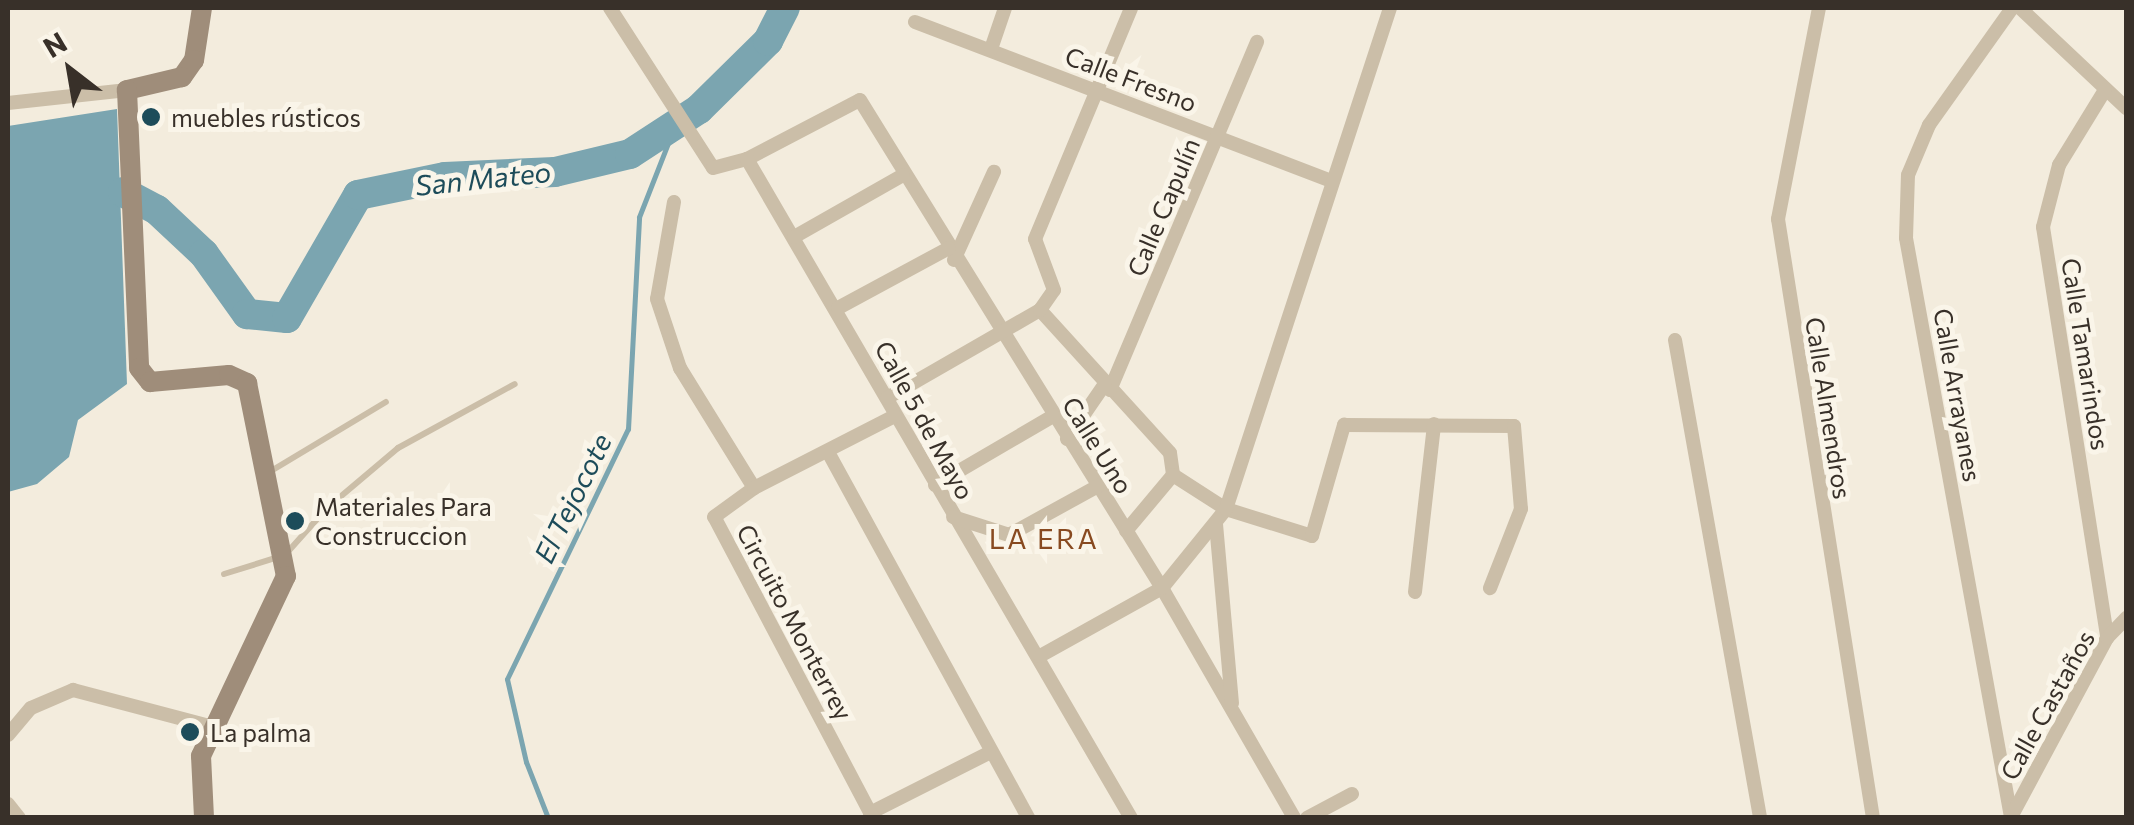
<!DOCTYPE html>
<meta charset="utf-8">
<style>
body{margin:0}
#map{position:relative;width:2134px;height:825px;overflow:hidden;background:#f3ecdd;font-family:Commissioner,sans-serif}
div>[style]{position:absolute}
.water>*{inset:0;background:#7ba5b0}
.stream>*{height:5px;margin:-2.5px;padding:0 2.5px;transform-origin:2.5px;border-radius:2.5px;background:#7ba5b0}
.river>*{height:30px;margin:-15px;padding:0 15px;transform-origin:15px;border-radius:15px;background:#7ba5b0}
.lane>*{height:6px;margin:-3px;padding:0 3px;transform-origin:3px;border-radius:3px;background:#cbbea8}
.street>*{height:14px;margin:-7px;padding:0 7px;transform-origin:7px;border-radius:7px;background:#cbbea8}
.secondary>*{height:20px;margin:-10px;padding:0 10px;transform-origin:10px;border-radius:10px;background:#9f8d7a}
.dots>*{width:28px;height:28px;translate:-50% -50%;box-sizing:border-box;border:5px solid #faf5e9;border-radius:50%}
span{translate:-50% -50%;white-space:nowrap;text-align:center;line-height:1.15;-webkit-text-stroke:10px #faf5e9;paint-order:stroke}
.street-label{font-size:25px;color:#383029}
.poi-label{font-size:25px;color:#383029}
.left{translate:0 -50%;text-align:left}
.water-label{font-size:28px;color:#1d4c5a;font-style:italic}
.neighbourhood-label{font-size:28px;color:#884a20;letter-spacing:2.5px}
.frame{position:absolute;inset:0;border:10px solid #383029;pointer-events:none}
.north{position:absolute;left:20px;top:20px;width:100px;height:100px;-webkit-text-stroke:8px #faf5e9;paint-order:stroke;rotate:329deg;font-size:28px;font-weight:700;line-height:40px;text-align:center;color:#383029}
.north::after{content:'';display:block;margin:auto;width:35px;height:45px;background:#383029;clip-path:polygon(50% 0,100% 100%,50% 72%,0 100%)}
</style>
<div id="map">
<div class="water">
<div style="clip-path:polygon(117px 109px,127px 384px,78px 420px,69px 457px,37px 484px,8px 492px,8px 126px)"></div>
</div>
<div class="stream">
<div style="left:548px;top:818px;width:60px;rotate:-111.4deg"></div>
<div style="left:526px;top:762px;width:85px;rotate:-102.9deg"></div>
<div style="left:507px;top:679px;width:278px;rotate:-64.2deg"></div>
<div style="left:628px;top:429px;width:212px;rotate:-87deg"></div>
<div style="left:639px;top:217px;width:99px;rotate:-68.6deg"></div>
</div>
<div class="river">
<div style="left:123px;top:192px;width:38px;rotate:28deg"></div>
<div style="left:157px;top:210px;width:64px;rotate:43.1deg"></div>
<div style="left:204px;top:254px;width:74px;rotate:54.4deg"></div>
<div style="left:247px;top:314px;width:40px;rotate:5.7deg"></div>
<div style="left:287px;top:318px;width:142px;rotate:-60deg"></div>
<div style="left:358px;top:195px;width:89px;rotate:-11.7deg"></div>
<div style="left:445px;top:177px;width:110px;rotate:-2.6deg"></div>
<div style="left:555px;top:172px;width:77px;rotate:-13.5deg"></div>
<div style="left:630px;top:154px;width:82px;rotate:-33.1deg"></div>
<div style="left:699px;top:109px;width:97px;rotate:-44.6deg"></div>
<div style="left:768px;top:41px;width:37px;rotate:-63deg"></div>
</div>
<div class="lane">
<div style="left:271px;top:471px;width:134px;rotate:-31deg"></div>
<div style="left:224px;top:574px;width:64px;rotate:-17.3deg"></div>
<div style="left:285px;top:555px;width:63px;rotate:-48.2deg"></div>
<div style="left:327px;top:508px;width:93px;rotate:-40.2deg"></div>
<div style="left:398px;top:448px;width:133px;rotate:-28.7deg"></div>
</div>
<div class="street">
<div style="left:610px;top:8px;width:190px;rotate:57.2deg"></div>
<div style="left:713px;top:168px;width:35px;rotate:-15deg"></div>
<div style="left:747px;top:159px;width:127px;rotate:-27.6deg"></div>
<div style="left:860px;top:100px;width:574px;rotate:58.25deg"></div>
<div style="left:1162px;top:588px;width:265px;rotate:60.1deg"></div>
<div style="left:1819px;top:8px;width:215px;rotate:101deg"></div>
<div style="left:1778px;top:219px;width:606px;rotate:80.99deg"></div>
<div style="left:2020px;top:8px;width:146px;rotate:43.3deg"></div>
<div style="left:915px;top:22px;width:445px;rotate:20.9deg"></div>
<div style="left:991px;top:49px;width:43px;rotate:-71.1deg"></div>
<div style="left:2105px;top:90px;width:88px;rotate:121.5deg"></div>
<div style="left:2059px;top:165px;width:64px;rotate:104.5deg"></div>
<div style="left:2043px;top:227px;width:416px;rotate:81.1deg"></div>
<div style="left:8px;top:103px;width:120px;rotate:-6.2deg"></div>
<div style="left:747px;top:159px;width:763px;rotate:59.77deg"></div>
<div style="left:674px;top:202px;width:98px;rotate:99.9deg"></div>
<div style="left:657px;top:299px;width:73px;rotate:71.6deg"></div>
<div style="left:680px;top:368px;width:141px;rotate:58.3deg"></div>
<div style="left:794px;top:237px;width:125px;rotate:-29.6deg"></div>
<div style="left:954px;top:260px;width:97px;rotate:-65.6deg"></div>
<div style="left:838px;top:308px;width:126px;rotate:-28.4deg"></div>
<div style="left:1040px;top:310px;width:193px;rotate:47.7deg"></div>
<div style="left:1170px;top:453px;width:22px;rotate:82deg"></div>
<div style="left:1675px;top:340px;width:485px;rotate:79.9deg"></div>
<div style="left:1110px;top:390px;width:378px;rotate:-67.1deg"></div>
<div style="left:887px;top:398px;width:177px;rotate:-29.9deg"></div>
<div style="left:1040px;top:310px;width:24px;rotate:-55deg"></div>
<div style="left:1054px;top:290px;width:54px;rotate:-110.4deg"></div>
<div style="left:1035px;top:239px;width:250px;rotate:-67.4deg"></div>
<div style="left:1067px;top:439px;width:67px;rotate:-55.4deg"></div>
<div style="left:828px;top:452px;width:417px;rotate:61.3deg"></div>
<div style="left:1173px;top:475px;width:63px;rotate:32.7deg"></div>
<div style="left:1226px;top:509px;width:90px;rotate:17.4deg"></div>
<div style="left:1312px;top:536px;width:116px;rotate:-73.9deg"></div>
<div style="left:1344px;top:425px;width:170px;rotate:0.3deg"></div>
<div style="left:1514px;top:426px;width:83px;rotate:85.2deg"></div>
<div style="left:1521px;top:509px;width:85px;rotate:111.4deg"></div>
<div style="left:935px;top:485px;width:137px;rotate:-30.3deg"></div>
<div style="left:953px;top:517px;width:59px;rotate:17.8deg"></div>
<div style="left:1009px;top:535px;width:102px;rotate:-28.8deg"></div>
<div style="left:1216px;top:524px;width:180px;rotate:84.9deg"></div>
<div style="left:1126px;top:531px;width:73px;rotate:-50deg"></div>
<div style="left:1415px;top:592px;width:169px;rotate:-83.5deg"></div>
<div style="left:1040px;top:656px;width:140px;rotate:-29.1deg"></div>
<div style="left:1162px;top:588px;width:102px;rotate:-51deg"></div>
<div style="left:1226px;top:509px;width:527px;rotate:-71.87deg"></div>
<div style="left:8px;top:735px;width:35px;rotate:-50deg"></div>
<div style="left:31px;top:708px;width:46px;rotate:-23.2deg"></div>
<div style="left:73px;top:690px;width:145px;rotate:14.8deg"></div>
<div style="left:8px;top:804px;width:18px;rotate:52deg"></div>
<div style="left:870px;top:813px;width:133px;rotate:-26.8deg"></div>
<div style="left:2011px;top:817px;width:588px;rotate:-100.28deg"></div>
<div style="left:1906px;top:238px;width:63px;rotate:-88.2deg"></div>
<div style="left:1908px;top:175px;width:54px;rotate:-67.2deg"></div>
<div style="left:1929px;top:125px;width:143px;rotate:-54.6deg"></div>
<div style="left:2011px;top:817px;width:203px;rotate:-61.8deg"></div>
<div style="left:2107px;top:638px;width:28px;rotate:-46deg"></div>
<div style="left:873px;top:818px;width:340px;rotate:-117.8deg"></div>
<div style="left:714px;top:517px;width:49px;rotate:-35.9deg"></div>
<div style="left:754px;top:488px;width:158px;rotate:-27.1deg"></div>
<div style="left:1307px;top:818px;width:51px;rotate:-28.1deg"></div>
</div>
<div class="secondary">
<div style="left:202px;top:8px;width:53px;rotate:98.7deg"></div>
<div style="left:194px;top:60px;width:21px;rotate:125deg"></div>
<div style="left:182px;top:77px;width:57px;rotate:166.7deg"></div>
<div style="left:127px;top:90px;width:278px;rotate:87.5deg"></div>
<div style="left:139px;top:368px;width:18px;rotate:52deg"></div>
<div style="left:150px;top:382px;width:79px;rotate:-5.1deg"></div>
<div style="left:229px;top:375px;width:20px;rotate:24deg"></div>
<div style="left:247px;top:383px;width:197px;rotate:78.6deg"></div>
<div style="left:286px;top:576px;width:199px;rotate:115.3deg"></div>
<div style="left:201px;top:756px;width:62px;rotate:87.2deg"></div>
</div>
<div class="dots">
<div style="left:151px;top:117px;background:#1d4c5a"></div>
<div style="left:295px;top:521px;background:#1d4c5a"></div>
<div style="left:190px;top:732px;background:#1d4c5a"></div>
</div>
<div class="street-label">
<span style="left:1131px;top:79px;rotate:21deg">Calle Fresno</span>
<span style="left:1163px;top:207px;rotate:-67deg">Calle Capulín</span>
<span style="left:2086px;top:354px;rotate:81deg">Calle Tamarindos</span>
<span style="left:1958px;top:395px;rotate:80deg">Calle Arrayanes</span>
<span style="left:1829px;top:408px;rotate:81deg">Calle Almendros</span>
<span style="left:925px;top:420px;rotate:61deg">Calle 5 de Mayo</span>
<span style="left:1098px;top:445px;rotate:58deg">Calle Uno</span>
<span style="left:795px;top:622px;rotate:62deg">Circuito Monterrey</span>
<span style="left:2047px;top:705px;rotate:-61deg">Calle Castaños</span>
</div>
<div class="poi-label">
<span class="left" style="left:171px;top:117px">muebles rústicos</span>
<span class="left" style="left:315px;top:521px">Materiales Para<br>Construccion</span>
<span class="left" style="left:210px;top:732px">La palma</span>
</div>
<div class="water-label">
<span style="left:483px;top:178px;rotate:-6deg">San Mateo</span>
<span style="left:572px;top:498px;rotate:-64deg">El Tejocote</span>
</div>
<div class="neighbourhood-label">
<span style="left:1044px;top:538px">LA ERA</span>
</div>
<div class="frame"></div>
<div class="north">N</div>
</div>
